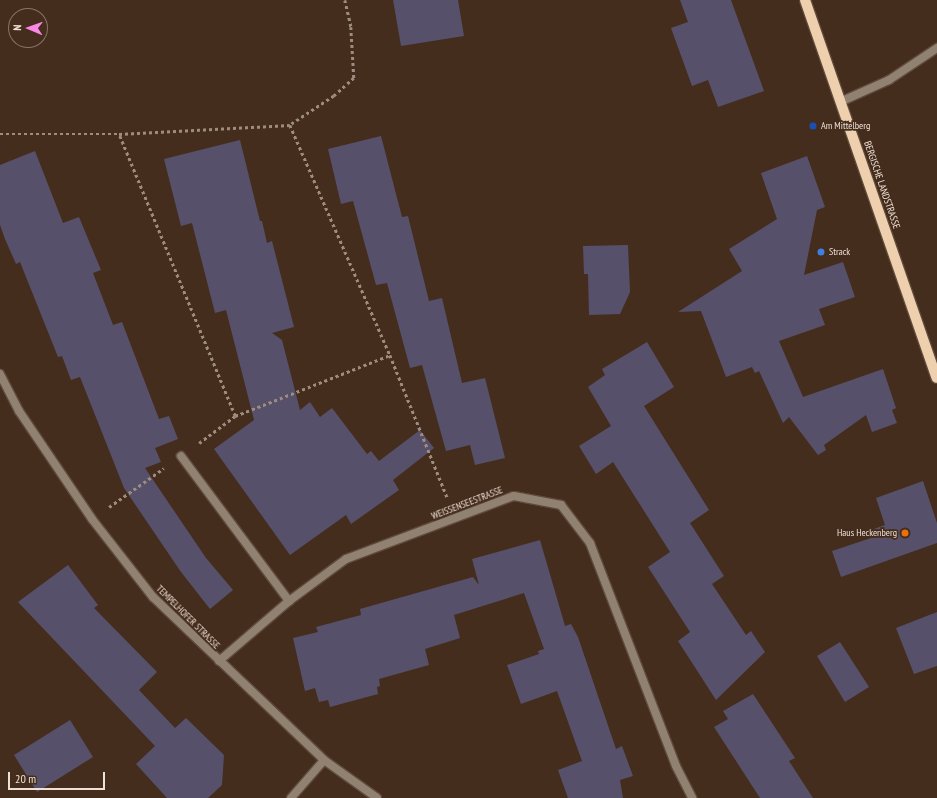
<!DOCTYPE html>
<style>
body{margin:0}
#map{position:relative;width:937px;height:798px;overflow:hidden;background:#442d1d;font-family:"PT Sans Narrow",sans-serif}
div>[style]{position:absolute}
.building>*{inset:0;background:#57506a}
.path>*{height:2.5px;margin-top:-1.25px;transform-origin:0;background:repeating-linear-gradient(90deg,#9e8c7f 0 3px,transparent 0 6px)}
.roads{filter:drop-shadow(1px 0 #5f4a3b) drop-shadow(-1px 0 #5f4a3b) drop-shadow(0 1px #5f4a3b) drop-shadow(0 -1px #5f4a3b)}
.lane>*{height:8px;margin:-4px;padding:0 4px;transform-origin:4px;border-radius:4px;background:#908171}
.street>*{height:8px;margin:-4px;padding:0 4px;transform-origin:4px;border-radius:4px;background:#908171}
.primary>*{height:10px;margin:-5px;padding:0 5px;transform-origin:5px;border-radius:5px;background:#eecfae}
.dots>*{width:11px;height:11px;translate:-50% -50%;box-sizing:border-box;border:2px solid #442d1d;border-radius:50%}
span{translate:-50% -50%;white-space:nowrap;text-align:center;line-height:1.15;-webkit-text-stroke:3.5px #442d1d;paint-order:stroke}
.poi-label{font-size:10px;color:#efe0d6}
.left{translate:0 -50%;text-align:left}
.right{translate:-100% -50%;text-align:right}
.street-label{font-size:10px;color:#efe0d6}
.north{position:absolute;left:8px;top:8px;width:40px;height:40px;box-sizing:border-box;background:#442d1d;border:1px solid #887567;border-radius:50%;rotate:272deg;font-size:11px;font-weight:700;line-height:16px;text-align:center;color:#efe0d6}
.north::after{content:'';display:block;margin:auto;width:14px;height:18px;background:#fa87e6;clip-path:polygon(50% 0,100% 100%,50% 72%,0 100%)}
.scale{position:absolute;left:8px;top:772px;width:97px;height:18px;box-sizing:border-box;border:2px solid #efe0d6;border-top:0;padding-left:5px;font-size:12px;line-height:14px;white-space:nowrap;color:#efe0d6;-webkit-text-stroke:3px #442d1d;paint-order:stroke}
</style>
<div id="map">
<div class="building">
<div style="clip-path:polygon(393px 0,458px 0,464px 36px,401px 46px)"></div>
<div style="clip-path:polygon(680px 0,731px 0,764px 91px,718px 107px,708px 80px,692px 86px,671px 28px,688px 22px)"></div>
<div style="clip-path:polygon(381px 136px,402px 217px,408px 216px,429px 301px,442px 298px,462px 383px,485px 378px,505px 458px,475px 465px,470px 445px,446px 451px,422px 365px,410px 368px,387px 283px,376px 285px,353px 201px,341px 204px,328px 149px)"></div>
<div style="clip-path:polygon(240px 140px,260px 221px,262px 221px,267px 243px,272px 241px,294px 327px,272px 333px,282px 340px,300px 410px,310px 402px,320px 417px,332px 408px,367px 454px,371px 451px,379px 461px,420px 430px,434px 448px,393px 480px,399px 490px,351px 524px,346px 515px,290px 555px,214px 449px,254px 420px,226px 310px,215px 313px,192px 223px,181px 226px,164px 159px)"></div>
<div style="clip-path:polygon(35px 151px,63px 223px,79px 217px,101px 270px,93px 273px,113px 325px,122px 322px,159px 419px,169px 416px,178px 439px,155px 448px,161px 462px,145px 468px,206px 558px,233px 590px,210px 609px,181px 572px,124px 488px,80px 377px,71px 380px,62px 356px,58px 357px,20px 262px,16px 264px,5px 239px,0 225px,0 165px)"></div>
<div style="clip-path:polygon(807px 156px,825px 207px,817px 210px,804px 275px,843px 262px,855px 297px,819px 309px,825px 325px,779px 341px,803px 397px,883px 369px,896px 408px,892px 410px,897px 423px,872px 432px,866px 415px,824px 445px,826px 450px,818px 455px,789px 417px,783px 423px,759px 371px,755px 373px,752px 367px,726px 377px,701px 311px,678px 312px,742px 271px,729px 249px,777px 219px,761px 173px)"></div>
<div style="clip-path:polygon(628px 245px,630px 292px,620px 314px,589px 315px,588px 274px,584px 274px,583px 246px)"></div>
<div style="clip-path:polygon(647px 342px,674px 387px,644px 406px,709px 510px,690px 523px,724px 576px,712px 584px,746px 635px,751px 631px,765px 652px,716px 700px,678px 641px,690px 632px,648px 567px,670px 552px,613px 462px,596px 474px,579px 446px,611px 426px,588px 387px,605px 375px,602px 369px)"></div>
<div style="clip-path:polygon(923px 481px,937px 523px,937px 543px,841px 577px,832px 551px,874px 537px,871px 530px,885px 525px,876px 498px)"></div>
<div style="clip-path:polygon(540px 540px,565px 626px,571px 624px,578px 637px,616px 749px,622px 746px,633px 776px,620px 780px,623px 798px,568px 798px,558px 770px,582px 761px,557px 691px,521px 704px,507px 665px,539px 654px,538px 651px,544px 649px,524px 593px,454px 615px,460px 638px,425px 649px,429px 665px,379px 679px,380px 686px,377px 687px,378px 694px,330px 707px,328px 700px,319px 702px,315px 688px,305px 691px,293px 638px,318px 632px,316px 627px,361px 615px,360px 609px,473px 577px,479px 585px,472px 559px)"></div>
<div style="clip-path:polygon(68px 565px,98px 605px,94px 608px,157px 672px,139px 690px,175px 728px,186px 718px,224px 755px,222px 785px,208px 798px,167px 798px,136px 764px,155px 746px,18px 602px)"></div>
<div style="clip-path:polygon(937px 612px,937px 666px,914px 674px,896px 628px)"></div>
<div style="clip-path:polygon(840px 642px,869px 687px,845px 702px,817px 656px)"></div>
<div style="clip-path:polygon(753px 694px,795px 758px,789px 761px,813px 798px,760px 798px,714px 727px,728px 719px,723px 711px)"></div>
<div style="clip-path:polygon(70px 720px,93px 757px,37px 792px,14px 755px)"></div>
</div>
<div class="path">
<div style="left:345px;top:0;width:28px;rotate:77deg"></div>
<div style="left:351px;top:27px;width:51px;rotate:86.6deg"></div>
<div style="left:354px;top:78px;width:27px;rotate:138deg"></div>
<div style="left:334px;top:96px;width:53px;rotate:146.6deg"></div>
<div style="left:290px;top:125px;width:251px;rotate:66.5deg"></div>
<div style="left:390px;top:355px;width:155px;rotate:68.1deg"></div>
<div style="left:0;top:134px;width:119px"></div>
<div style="left:235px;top:416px;width:305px;rotate:-112.4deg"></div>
<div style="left:119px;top:134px;width:171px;rotate:-3deg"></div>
<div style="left:199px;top:443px;width:45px;rotate:-36.9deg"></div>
<div style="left:235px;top:416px;width:167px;rotate:-21.5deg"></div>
<div style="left:109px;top:507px;width:67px;rotate:-35.3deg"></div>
</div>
<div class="roads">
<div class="lane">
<div style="left:181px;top:456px;width:181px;rotate:53.3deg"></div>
</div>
<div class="street">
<div style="left:840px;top:102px;width:54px;rotate:-24.2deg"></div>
<div style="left:889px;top:80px;width:58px;rotate:-33.7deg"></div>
<div style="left:0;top:374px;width:42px;rotate:62.8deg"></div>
<div style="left:19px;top:411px;width:130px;rotate:55.9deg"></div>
<div style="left:92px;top:519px;width:99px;rotate:52deg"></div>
<div style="left:153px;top:597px;width:236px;rotate:43.6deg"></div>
<div style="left:324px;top:760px;width:65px;rotate:35.6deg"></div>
<div style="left:219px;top:661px;width:92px;rotate:-40.6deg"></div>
<div style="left:289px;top:601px;width:71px;rotate:-36.4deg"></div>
<div style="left:346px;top:559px;width:179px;rotate:-20.6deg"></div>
<div style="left:514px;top:496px;width:48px;rotate:10.8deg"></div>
<div style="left:561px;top:505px;width:48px;rotate:52.7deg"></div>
<div style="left:590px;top:543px;width:239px;rotate:68.9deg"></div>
<div style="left:676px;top:766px;width:36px;rotate:63deg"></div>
<div style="left:291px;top:798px;width:50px;rotate:-49deg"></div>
</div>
<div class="primary">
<div style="left:805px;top:0;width:400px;rotate:70.8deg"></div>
</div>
</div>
<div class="dots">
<div style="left:813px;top:126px;background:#1a4fb4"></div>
<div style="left:821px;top:252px;background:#3f7fe0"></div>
<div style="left:905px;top:533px;background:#e8710a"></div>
</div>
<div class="poi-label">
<span class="left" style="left:821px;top:126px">Am Mittelberg</span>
<span class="left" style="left:829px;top:252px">Strack</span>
<span class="right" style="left:897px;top:533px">Haus Heckenberg</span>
</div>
<div class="street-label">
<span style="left:882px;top:185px;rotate:71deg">BERGISCHE LANDSTRASSE</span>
<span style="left:467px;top:503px;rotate:-21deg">WEISSENSEESTRASSE</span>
<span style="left:188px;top:617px;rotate:45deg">TEMPELHOFER STRASSE</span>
</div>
<div class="north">N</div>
<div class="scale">20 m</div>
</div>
